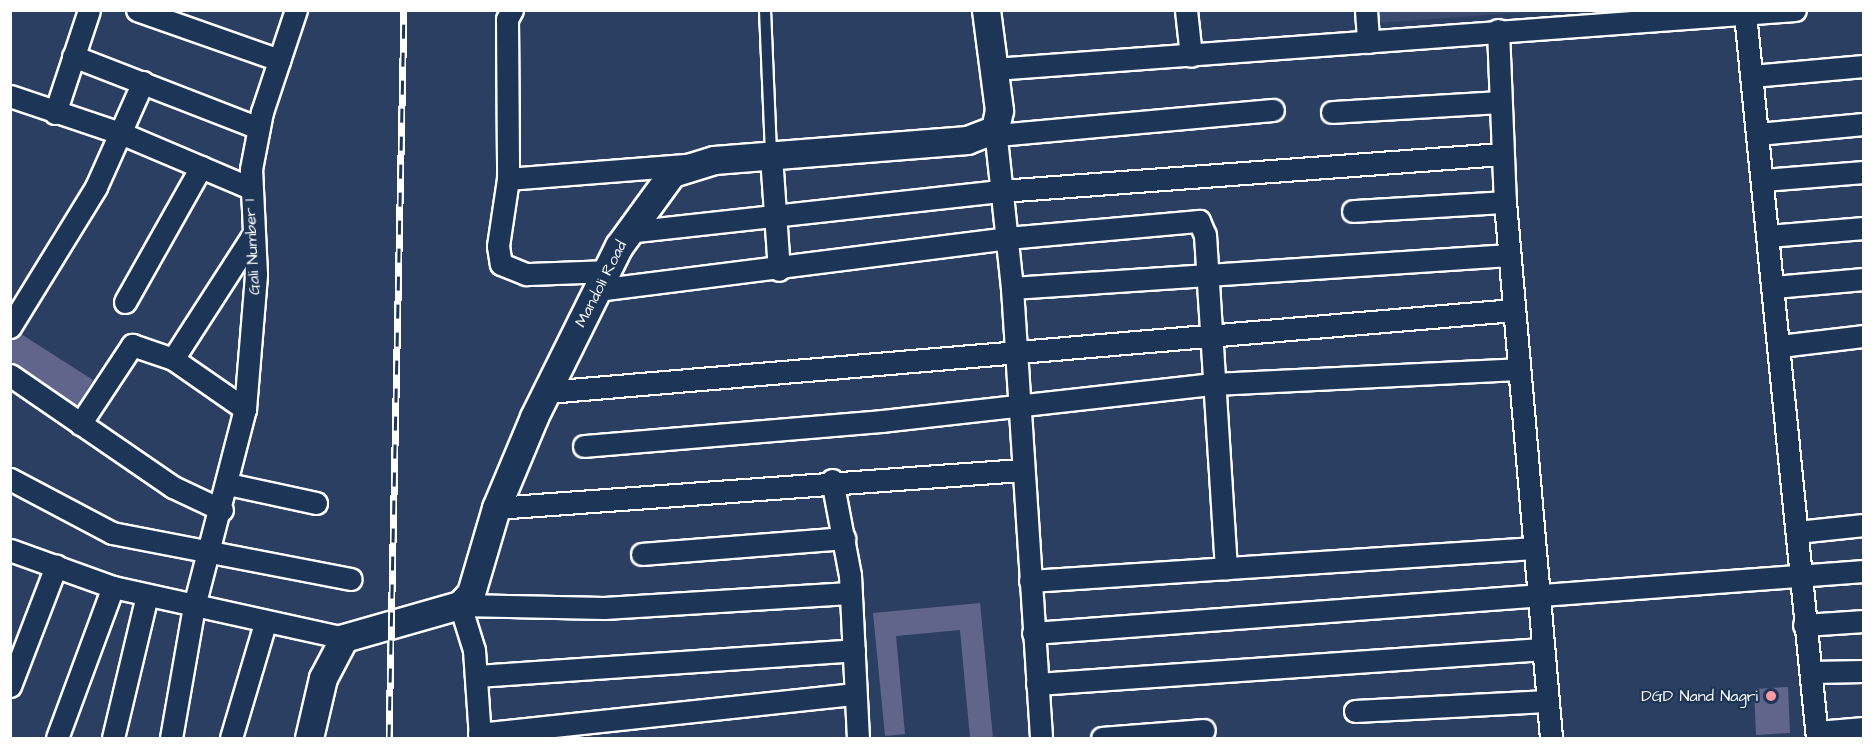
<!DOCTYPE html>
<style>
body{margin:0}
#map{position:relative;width:1874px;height:749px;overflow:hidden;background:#2b3f62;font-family:"Architects Daughter",sans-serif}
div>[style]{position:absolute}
.built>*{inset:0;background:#3b4a6f}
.building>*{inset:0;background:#61658c}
.roads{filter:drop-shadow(2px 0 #fff) drop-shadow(-2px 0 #fff) drop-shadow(0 2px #fff) drop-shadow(0 -2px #fff)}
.service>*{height:10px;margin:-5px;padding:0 5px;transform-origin:5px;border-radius:5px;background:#1d3557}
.minor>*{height:21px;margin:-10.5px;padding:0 10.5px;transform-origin:10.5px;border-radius:10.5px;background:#1d3557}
.tertiary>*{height:27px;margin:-13.5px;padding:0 13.5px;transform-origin:13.5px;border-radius:13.5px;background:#1d3557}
.rail>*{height:7px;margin-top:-3.5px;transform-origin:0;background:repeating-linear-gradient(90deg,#1d3557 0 14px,#fff 0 28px);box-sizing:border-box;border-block:2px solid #fff}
.dots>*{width:16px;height:16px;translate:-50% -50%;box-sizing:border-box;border:3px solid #1d3557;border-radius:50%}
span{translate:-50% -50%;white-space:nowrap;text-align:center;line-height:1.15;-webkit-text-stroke:4.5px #1d3557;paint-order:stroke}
.street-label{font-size:16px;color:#fff}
.poi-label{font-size:16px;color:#fff}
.right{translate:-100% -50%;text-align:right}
.frame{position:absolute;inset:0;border:12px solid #fff;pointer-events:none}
</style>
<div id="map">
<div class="built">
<div style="clip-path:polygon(1376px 10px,1543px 11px,1377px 23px)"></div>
</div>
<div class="building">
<div style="clip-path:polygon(21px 334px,93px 380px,77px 406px,10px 362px,10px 340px)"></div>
<div style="clip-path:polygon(980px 603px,993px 738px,970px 738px,960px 630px,896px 636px,905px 734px,885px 736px,873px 613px)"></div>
<div style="clip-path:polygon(1788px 687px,1790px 733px,1756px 735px,1754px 689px)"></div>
</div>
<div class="roads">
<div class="service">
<div style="left:765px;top:10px;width:144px;rotate:87.6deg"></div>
</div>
<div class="minor">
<div style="left:137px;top:10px;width:151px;rotate:19.4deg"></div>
<div style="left:512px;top:10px;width:10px;rotate:119deg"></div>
<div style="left:507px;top:19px;width:160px;rotate:89.6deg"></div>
<div style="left:508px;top:179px;width:68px;rotate:98.5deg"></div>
<div style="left:498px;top:246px;width:18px;rotate:81deg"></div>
<div style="left:501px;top:264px;width:27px;rotate:22deg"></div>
<div style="left:526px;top:274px;width:80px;rotate:-2.1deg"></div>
<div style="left:1186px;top:10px;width:46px;rotate:83.8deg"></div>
<div style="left:1366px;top:10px;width:32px;rotate:86deg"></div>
<div style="left:1745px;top:14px;width:728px;rotate:84.32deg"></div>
<div style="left:1498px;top:30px;width:172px;rotate:87.7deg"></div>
<div style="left:1505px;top:202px;width:538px;rotate:85.09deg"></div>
<div style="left:73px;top:56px;width:199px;rotate:21.2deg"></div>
<div style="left:994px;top:69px;width:803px;rotate:-4.21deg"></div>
<div style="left:1752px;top:76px;width:112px;rotate:-5.1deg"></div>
<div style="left:10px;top:96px;width:119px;rotate:18.6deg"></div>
<div style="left:123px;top:134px;width:138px;rotate:23deg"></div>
<div style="left:1332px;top:112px;width:166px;rotate:-3.4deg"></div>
<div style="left:55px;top:113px;width:108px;rotate:-71.7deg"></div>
<div style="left:995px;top:129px;width:160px;rotate:83.9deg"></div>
<div style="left:1012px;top:288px;width:451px;rotate:86.3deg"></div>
<div style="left:1758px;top:134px;width:106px;rotate:-5.4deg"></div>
<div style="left:997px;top:135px;width:277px;rotate:-5.2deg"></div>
<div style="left:771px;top:156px;width:114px;rotate:86deg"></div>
<div style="left:508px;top:179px;width:180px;rotate:-4.5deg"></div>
<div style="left:1763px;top:180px;width:101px;rotate:-4.5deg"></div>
<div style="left:1353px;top:211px;width:152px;rotate:-3.4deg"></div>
<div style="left:628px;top:232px;width:375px;rotate:-6.3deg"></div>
<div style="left:1001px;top:191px;width:501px;rotate:-4.23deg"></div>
<div style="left:1768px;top:236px;width:96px;rotate:-4.8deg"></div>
<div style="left:1774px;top:287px;width:90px;rotate:-5.1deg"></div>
<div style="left:1012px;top:288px;width:498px;rotate:-3.8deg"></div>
<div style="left:597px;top:290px;width:413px;rotate:-7.2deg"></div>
<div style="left:1007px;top:238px;width:193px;rotate:-5.1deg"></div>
<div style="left:1199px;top:221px;width:15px;rotate:67deg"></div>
<div style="left:1205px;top:235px;width:334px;rotate:86.4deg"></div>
<div style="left:125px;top:302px;width:155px;rotate:-60.6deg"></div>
<div style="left:10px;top:327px;width:164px;rotate:-58.4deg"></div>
<div style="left:96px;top:187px;width:115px;rotate:-65.9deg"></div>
<div style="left:1780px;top:346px;width:85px;rotate:-6.8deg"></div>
<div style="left:173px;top:359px;width:144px;rotate:-57.2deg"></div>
<div style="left:10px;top:375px;width:198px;rotate:34.5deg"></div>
<div style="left:173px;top:487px;width:54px;rotate:25.1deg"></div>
<div style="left:547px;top:392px;width:969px;rotate:-4.85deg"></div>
<div style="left:80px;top:424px;width:95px;rotate:-56.6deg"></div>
<div style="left:132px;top:345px;width:43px;rotate:18.9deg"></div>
<div style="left:173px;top:359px;width:88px;rotate:34.8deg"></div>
<div style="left:584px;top:446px;width:299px;rotate:-4.8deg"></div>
<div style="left:882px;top:421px;width:334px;rotate:-6.4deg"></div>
<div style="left:1214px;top:384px;width:304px;rotate:-2.8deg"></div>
<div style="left:10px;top:479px;width:115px;rotate:27.9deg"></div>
<div style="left:112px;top:533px;width:243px;rotate:10.9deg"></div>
<div style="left:832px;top:480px;width:97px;rotate:79.3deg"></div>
<div style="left:850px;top:575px;width:163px;rotate:87.2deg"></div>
<div style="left:228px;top:484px;width:90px;rotate:12.2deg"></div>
<div style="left:496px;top:508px;width:526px;rotate:-4.14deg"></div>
<div style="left:1797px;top:532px;width:67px;rotate:-6deg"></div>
<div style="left:10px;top:550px;width:109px;rotate:19.8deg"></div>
<div style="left:113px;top:587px;width:237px;rotate:12.4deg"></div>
<div style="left:642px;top:554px;width:203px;rotate:-4.5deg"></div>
<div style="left:1030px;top:581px;width:505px;rotate:-3.75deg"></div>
<div style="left:1804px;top:625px;width:60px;rotate:-3.8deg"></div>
<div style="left:1033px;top:633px;width:833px;rotate:-4.27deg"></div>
<div style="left:1811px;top:672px;width:53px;rotate:-1.1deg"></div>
<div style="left:477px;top:676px;width:378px;rotate:-3.9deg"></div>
<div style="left:1037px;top:684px;width:507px;rotate:-3.96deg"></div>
<div style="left:10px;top:686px;width:129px;rotate:-69deg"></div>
<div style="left:1355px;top:711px;width:192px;rotate:-3deg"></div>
<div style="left:1817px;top:732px;width:47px;rotate:-4.9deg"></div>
<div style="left:479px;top:734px;width:378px;rotate:-6.1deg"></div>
<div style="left:57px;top:738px;width:161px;rotate:-69.7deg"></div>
<div style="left:113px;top:738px;width:147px;rotate:-76.6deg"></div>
<div style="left:171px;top:738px;width:134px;rotate:-80.1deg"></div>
<div style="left:194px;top:606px;width:203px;rotate:-75.5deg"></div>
<div style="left:245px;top:409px;width:135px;rotate:-85.3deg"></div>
<div style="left:256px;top:274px;width:105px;rotate:-92.7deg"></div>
<div style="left:251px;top:169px;width:58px;rotate:-79.1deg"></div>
<div style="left:262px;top:112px;width:108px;rotate:-71.6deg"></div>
<div style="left:231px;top:738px;width:120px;rotate:-73.5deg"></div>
<div style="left:480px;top:738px;width:88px;rotate:-93.9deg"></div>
<div style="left:474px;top:650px;width:47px;rotate:-107.3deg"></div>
<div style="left:460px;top:605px;width:144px;rotate:1.2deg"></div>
<div style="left:604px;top:608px;width:246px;rotate:-3.5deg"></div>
<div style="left:1102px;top:738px;width:102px;rotate:-4.5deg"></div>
</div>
<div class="tertiary">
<div style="left:309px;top:738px;width:62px;rotate:-76.9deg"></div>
<div style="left:323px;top:678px;width:45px;rotate:-62.3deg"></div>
<div style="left:344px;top:638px;width:121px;rotate:-15.9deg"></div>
<div style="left:460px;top:605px;width:16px;rotate:-47deg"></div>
<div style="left:471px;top:593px;width:89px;rotate:-73.6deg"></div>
<div style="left:496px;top:508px;width:99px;rotate:-67.3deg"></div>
<div style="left:534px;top:417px;width:191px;rotate:-63.6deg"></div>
<div style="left:619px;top:246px;width:90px;rotate:-54deg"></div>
<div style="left:672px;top:173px;width:44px;rotate:-17.2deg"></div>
<div style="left:714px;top:160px;width:254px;rotate:-4.5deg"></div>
<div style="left:967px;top:140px;width:30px;rotate:-21deg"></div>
<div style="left:995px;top:129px;width:19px;rotate:-78deg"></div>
<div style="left:999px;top:110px;width:101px;rotate:-97.4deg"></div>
</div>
</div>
<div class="rail">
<div style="left:389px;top:738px;width:728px;rotate:-88.82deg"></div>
</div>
<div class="dots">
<div style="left:1771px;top:696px;background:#ff9aa2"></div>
</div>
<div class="street-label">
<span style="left:252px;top:247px;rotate:-93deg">Gali Number 1</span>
<span style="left:601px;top:284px;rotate:-63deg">Mandoli Road</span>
</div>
<div class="poi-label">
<span class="right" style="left:1758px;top:696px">DGD Nand Nagri</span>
</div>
<div class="frame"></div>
</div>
